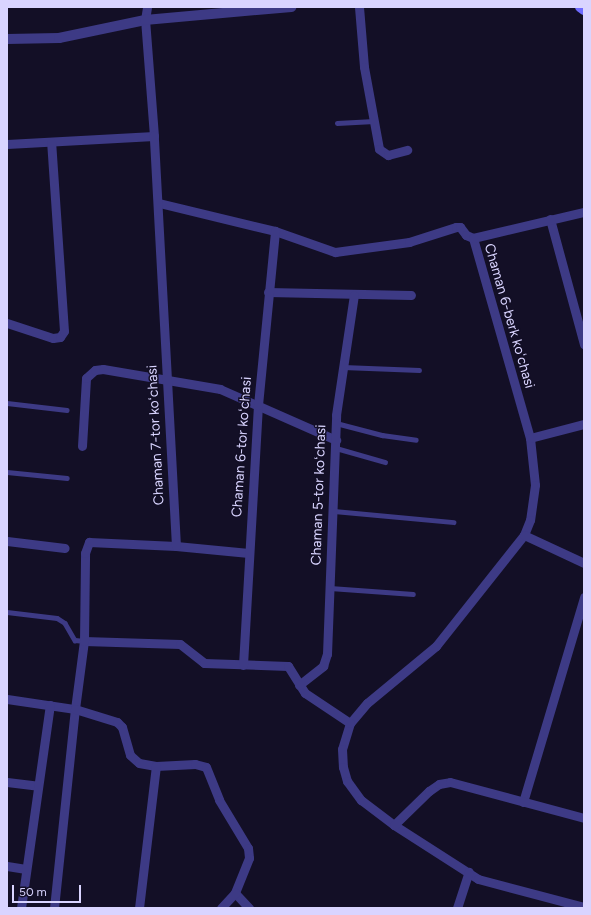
<!DOCTYPE html>
<meta charset="utf-8">
<style>
body{margin:0}
#map{position:relative;width:591px;height:915px;overflow:hidden;background:#130f26;font-family:Figtree,sans-serif}
div>[style]{position:absolute}
.service>*{height:4.5px;margin:-2.25px;padding:0 2.25px;transform-origin:2.25px;border-radius:2.25px;background:#3d3a85}
.minor>*{height:9px;margin:-4.5px;padding:0 4.5px;transform-origin:4.5px;border-radius:4.5px;background:#3d3a85}
.tertiary>*{height:10px;margin:-5px;padding:0 5px;transform-origin:5px;border-radius:5px;background:#3d3a85}
.secondary>*{height:10px;margin:-5px;padding:0 5px;transform-origin:5px;border-radius:5px;background:#6f6bff}
span{translate:-50% -50%;white-space:nowrap;text-align:center;line-height:1.15;-webkit-text-stroke:3px #130f26;paint-order:stroke}
.street-label{font-size:14px;color:#d9d4ff}
.frame{position:absolute;inset:0;border:8px solid #d9d4ff;pointer-events:none}
.scale{position:absolute;left:12px;top:885px;width:69px;height:18px;box-sizing:border-box;border:2px solid #d9d4ff;border-top:0;padding-left:5px;font-size:12px;line-height:14px;white-space:nowrap;color:#d9d4ff;-webkit-text-stroke:3px #130f26;paint-order:stroke}
</style>
<div id="map">
<div class="service">
<div style="left:337px;top:123px;width:37px;rotate:-3deg"></div>
<div style="left:343px;top:367px;width:76px;rotate:2.3deg"></div>
<div style="left:7px;top:403px;width:60px;rotate:6.7deg"></div>
<div style="left:336px;top:423px;width:48px;rotate:14.6deg"></div>
<div style="left:382px;top:435px;width:34px;rotate:8deg"></div>
<div style="left:336px;top:448px;width:51px;rotate:15.9deg"></div>
<div style="left:7px;top:472px;width:60px;rotate:5.7deg"></div>
<div style="left:334px;top:511px;width:120px;rotate:5.3deg"></div>
<div style="left:330px;top:588px;width:83px;rotate:4.1deg"></div>
<div style="left:7px;top:612px;width:50px;rotate:6.8deg"></div>
<div style="left:57px;top:618px;width:9px;rotate:32deg"></div>
<div style="left:65px;top:623px;width:20px;rotate:60deg"></div>
<div style="left:75px;top:640px;width:9px;rotate:6deg"></div>
</div>
<div class="minor">
<div style="left:359px;top:7px;width:60px;rotate:85.2deg"></div>
<div style="left:364px;top:67px;width:83px;rotate:79.6deg"></div>
<div style="left:379px;top:149px;width:11px;rotate:34deg"></div>
<div style="left:388px;top:155px;width:20px;rotate:-15deg"></div>
<div style="left:7px;top:144px;width:147px;rotate:-3.1deg"></div>
<div style="left:154px;top:136px;width:116px;rotate:-94.4deg"></div>
<div style="left:145px;top:20px;width:13px;rotate:-81deg"></div>
<div style="left:159px;top:203px;width:119px;rotate:13.6deg"></div>
<div style="left:275px;top:231px;width:64px;rotate:19.3deg"></div>
<div style="left:335px;top:252px;width:75px;rotate:-7.7deg"></div>
<div style="left:409px;top:242px;width:49px;rotate:-17.7deg"></div>
<div style="left:456px;top:227px;width:4px"></div>
<div style="left:460px;top:227px;width:10px;rotate:53deg"></div>
<div style="left:466px;top:235px;width:8px;rotate:23deg"></div>
<div style="left:473px;top:238px;width:208px;rotate:74.1deg"></div>
<div style="left:530px;top:438px;width:47px;rotate:83.9deg"></div>
<div style="left:535px;top:485px;width:35px;rotate:98deg"></div>
<div style="left:530px;top:520px;width:16px;rotate:112deg"></div>
<div style="left:524px;top:535px;width:142px;rotate:128.4deg"></div>
<div style="left:436px;top:646px;width:89px;rotate:140.4deg"></div>
<div style="left:367px;top:703px;width:26px;rotate:130deg"></div>
<div style="left:350px;top:723px;width:27px;rotate:107deg"></div>
<div style="left:342px;top:749px;width:18px;rotate:87deg"></div>
<div style="left:343px;top:767px;width:15px;rotate:74deg"></div>
<div style="left:347px;top:781px;width:24px;rotate:54deg"></div>
<div style="left:361px;top:800px;width:41px;rotate:37.1deg"></div>
<div style="left:394px;top:825px;width:100px;rotate:32.7deg"></div>
<div style="left:478px;top:879px;width:110px;rotate:14.8deg"></div>
<div style="left:550px;top:219px;width:130px;rotate:74.8deg"></div>
<div style="left:473px;top:238px;width:114px;rotate:-13.2deg"></div>
<div style="left:268px;top:292px;width:143px;rotate:1.2deg"></div>
<div style="left:7px;top:323px;width:48px;rotate:18.1deg"></div>
<div style="left:53px;top:338px;width:7px;rotate:-8deg"></div>
<div style="left:60px;top:337px;width:7px;rotate:-56deg"></div>
<div style="left:64px;top:331px;width:189px;rotate:-93.9deg"></div>
<div style="left:530px;top:438px;width:56px;rotate:-14.5deg"></div>
<div style="left:82px;top:446px;width:68px;rotate:-86.6deg"></div>
<div style="left:86px;top:378px;width:12px;rotate:-42deg"></div>
<div style="left:95px;top:370px;width:8px;rotate:-7deg"></div>
<div style="left:103px;top:369px;width:119px;rotate:9.7deg"></div>
<div style="left:220px;top:389px;width:127px;rotate:23.7deg"></div>
<div style="left:524px;top:535px;width:66px;rotate:25deg"></div>
<div style="left:7px;top:541px;width:58px;rotate:6.9deg"></div>
<div style="left:176px;top:546px;width:73px;rotate:5.5deg"></div>
<div style="left:84px;top:641px;width:96px;rotate:1.8deg"></div>
<div style="left:180px;top:644px;width:31px;rotate:38deg"></div>
<div style="left:204px;top:663px;width:84px;rotate:2deg"></div>
<div style="left:288px;top:666px;width:32px;rotate:58deg"></div>
<div style="left:305px;top:693px;width:54px;rotate:33.7deg"></div>
<div style="left:243px;top:665px;width:260px;rotate:-86.7deg"></div>
<div style="left:258px;top:405px;width:175px;rotate:-84.4deg"></div>
<div style="left:299px;top:685px;width:31px;rotate:-38deg"></div>
<div style="left:323px;top:666px;width:13px;rotate:-72deg"></div>
<div style="left:327px;top:654px;width:239px;rotate:-87.8deg"></div>
<div style="left:336px;top:415px;width:121px;rotate:-81.5deg"></div>
<div style="left:7px;top:699px;width:69px;rotate:8.4deg"></div>
<div style="left:75px;top:709px;width:69px;rotate:-82.5deg"></div>
<div style="left:84px;top:641px;width:88px;rotate:-89.3deg"></div>
<div style="left:85px;top:553px;width:12px;rotate:-70deg"></div>
<div style="left:89px;top:542px;width:87px;rotate:2.6deg"></div>
<div style="left:176px;top:546px;width:411px;rotate:-93.1deg"></div>
<div style="left:7px;top:782px;width:31px;rotate:7deg"></div>
<div style="left:523px;top:802px;width:214px;rotate:-73.4deg"></div>
<div style="left:394px;top:825px;width:49px;rotate:-44.2deg"></div>
<div style="left:429px;top:791px;width:12px;rotate:-35deg"></div>
<div style="left:439px;top:784px;width:11px;rotate:-10deg"></div>
<div style="left:450px;top:782px;width:139px;rotate:15deg"></div>
<div style="left:7px;top:866px;width:19px;rotate:9deg"></div>
<div style="left:21px;top:908px;width:205px;rotate:-81.9deg"></div>
<div style="left:54px;top:908px;width:200px;rotate:-84deg"></div>
<div style="left:75px;top:709px;width:44px;rotate:17.2deg"></div>
<div style="left:117px;top:722px;width:7px;rotate:45deg"></div>
<div style="left:122px;top:727px;width:29px;rotate:74deg"></div>
<div style="left:130px;top:755px;width:12px;rotate:42deg"></div>
<div style="left:139px;top:763px;width:17px;rotate:10deg"></div>
<div style="left:156px;top:766px;width:39px;rotate:-3deg"></div>
<div style="left:195px;top:764px;width:11px;rotate:15deg"></div>
<div style="left:206px;top:767px;width:35px;rotate:68deg"></div>
<div style="left:219px;top:800px;width:56px;rotate:58.9deg"></div>
<div style="left:248px;top:848px;width:10px;rotate:84deg"></div>
<div style="left:249px;top:858px;width:38px;rotate:112deg"></div>
<div style="left:235px;top:893px;width:21px;rotate:47deg"></div>
<div style="left:139px;top:908px;width:143px;rotate:-83.2deg"></div>
<div style="left:221px;top:908px;width:21px;rotate:-47deg"></div>
<div style="left:457px;top:908px;width:38px;rotate:-72deg"></div>
</div>
<div class="tertiary">
<div style="left:7px;top:39px;width:52px;rotate:-1.1deg"></div>
<div style="left:59px;top:38px;width:88px;rotate:-11.8deg"></div>
<div style="left:145px;top:20px;width:147px;rotate:-5.1deg"></div>
</div>
<div class="secondary">
<div style="left:580px;top:7px;width:5px;rotate:37deg"></div>
</div>
<div class="street-label">
<span style="left:509px;top:316px;rotate:74deg">Chaman 6-berk koʻchasi</span>
<span style="left:156px;top:435px;rotate:-93deg">Chaman 7-tor koʻchasi</span>
<span style="left:242px;top:447px;rotate:-86deg">Chaman 6-tor koʻchasi</span>
<span style="left:319px;top:495px;rotate:-88deg">Chaman 5-tor koʻchasi</span>
</div>
<div class="frame"></div>
<div class="scale">50 m</div>
</div>
